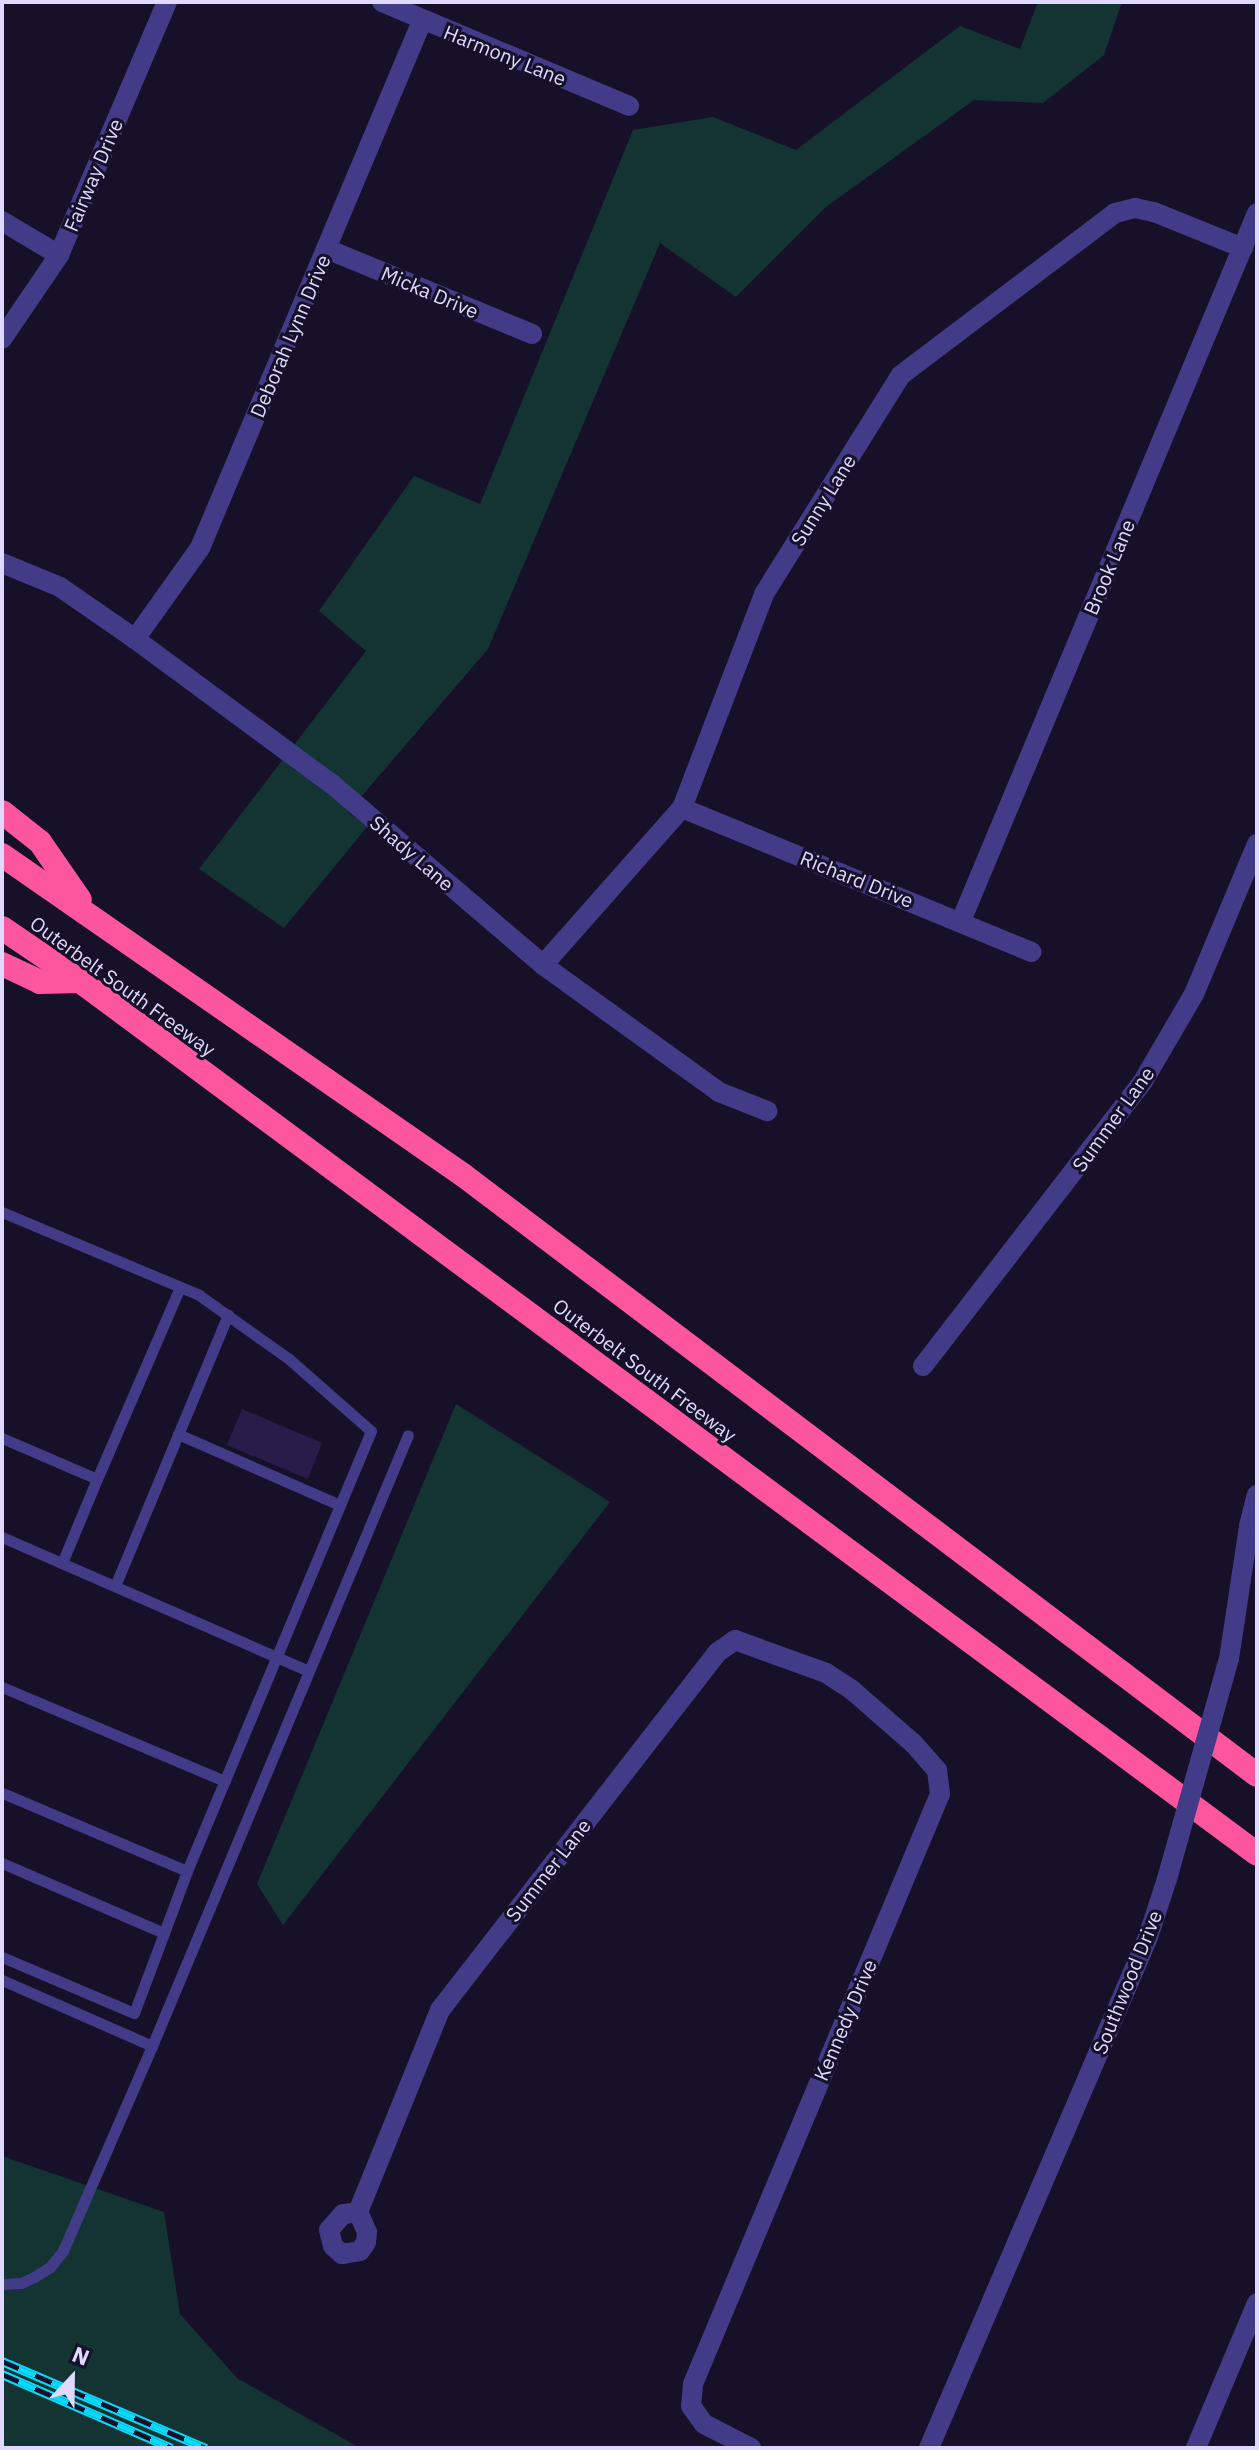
<!DOCTYPE html>
<style>
body{margin:0}
#map{position:relative;width:1259px;height:2450px;overflow:hidden;background:#161129;font-family:"IBM Plex Sans",sans-serif}
div>[style]{position:absolute}
.green>*{inset:0;background:#143333}
.building>*{inset:0;background:#281d4a}
.service>*{height:11px;margin:-5.5px;padding:0 5.5px;transform-origin:5.5px;border-radius:5.5px;background:#423c88}
.minor>*{height:20px;margin:-10px;padding:0 10px;transform-origin:10px;border-radius:10px;background:#423c88}
.motorway>*{height:24px;margin:-12px;padding:0 12px;transform-origin:12px;border-radius:12px;background:#fd569f}
.rail>*{height:9px;margin-top:-4.5px;transform-origin:0;background:repeating-linear-gradient(90deg,#161129 0 18px,#08dafc 0 36px);box-sizing:border-box;border-block:2px solid #08dafc}
.minor-bridge>*{height:20px;margin:-10px;padding:0 10px;transform-origin:10px;border-radius:10px;background:#423c88}
span{translate:-50% -50%;white-space:nowrap;text-align:center;line-height:1.15;-webkit-text-stroke:6px #161129;paint-order:stroke}
.street-label{font-size:20px;color:#dfd9ff}
.frame{position:absolute;inset:0;border:4px solid #dfd9ff;pointer-events:none}
.north{position:absolute;left:32px;top:2338px;width:80px;height:80px;-webkit-text-stroke:6px #161129;paint-order:stroke;rotate:22deg;font-size:22px;font-weight:700;line-height:32px;text-align:center;color:#dfd9ff}
.north::after{content:'';display:block;margin:auto;width:28px;height:36px;background:#dfd9ff;clip-path:polygon(50% 0,100% 100%,50% 72%,0 100%)}
</style>
<div id="map">
<div class="green">
<div style="clip-path:polygon(1038px 2px,1122px 2px,1104px 55px,1043px 103px,974px 100px,826px 207px,736px 297px,660px 243px,488px 649px,348px 812px,367px 827px,284px 928px,199px 869px,366px 651px,319px 611px,414px 476px,480px 504px,633px 130px,713px 117px,796px 150px,960px 26px,1020px 49px)"></div>
<div style="clip-path:polygon(456px 1404px,610px 1502px,283px 1925px,257px 1884px)"></div>
<div style="clip-path:polygon(2px 2156px,164px 2212px,180px 2314px,237px 2378px,360px 2448px,2px 2448px)"></div>
</div>
<div class="building">
<div style="clip-path:polygon(242px 1409px,322px 1443px,308px 1479px,227px 1445px)"></div>
</div>
<div class="service">
<div style="left:2px;top:1212px;width:214px;rotate:22.8deg"></div>
<div style="left:199px;top:1295px;width:110px;rotate:35.4deg"></div>
<div style="left:289px;top:1359px;width:109px;rotate:41.3deg"></div>
<div style="left:371px;top:1431px;width:477px;rotate:112.7deg"></div>
<div style="left:187px;top:1871px;width:201px;rotate:-157.1deg"></div>
<div style="left:178px;top:1434px;width:177px;rotate:23.7deg"></div>
<div style="left:2px;top:1438px;width:103px;rotate:23.3deg"></div>
<div style="left:97px;top:1479px;width:209px;rotate:-66.6deg"></div>
<div style="left:2px;top:1537px;width:335px;rotate:23.6deg"></div>
<div style="left:62px;top:1563px;width:91px;rotate:-67.4deg"></div>
<div style="left:115px;top:1586px;width:294px;rotate:-67.4deg"></div>
<div style="left:2px;top:1687px;width:242px;rotate:22.9deg"></div>
<div style="left:2px;top:1863px;width:176px;rotate:23.4deg"></div>
<div style="left:164px;top:1933px;width:66px;rotate:-69.6deg"></div>
<div style="left:2px;top:1957px;width:143px;rotate:23deg"></div>
<div style="left:134px;top:2013px;width:85px;rotate:-69.4deg"></div>
<div style="left:2px;top:1980px;width:164px;rotate:23.7deg"></div>
<div style="left:152px;top:2046px;width:223px;rotate:113.5deg"></div>
<div style="left:63px;top:2251px;width:21px;rotate:129deg"></div>
<div style="left:50px;top:2267px;width:19px;rotate:148deg"></div>
<div style="left:34px;top:2277px;width:14px;rotate:155deg"></div>
<div style="left:21px;top:2283px;width:19px;rotate:177deg"></div>
<div style="left:152px;top:2046px;width:662px;rotate:-67.27deg"></div>
</div>
<div class="minor">
<div style="left:382px;top:2px;width:268px;rotate:22.8deg"></div>
<div style="left:2px;top:221px;width:66px;rotate:30.8deg"></div>
<div style="left:327px;top:249px;width:222px;rotate:22.5deg"></div>
<div style="left:2px;top:339px;width:102px;rotate:-55.8deg"></div>
<div style="left:59px;top:255px;width:275px;rotate:-66.9deg"></div>
<div style="left:2px;top:563px;width:63px;rotate:22.5deg"></div>
<div style="left:60px;top:587px;width:91px;rotate:34.7deg"></div>
<div style="left:135px;top:639px;width:245px;rotate:36.4deg"></div>
<div style="left:332px;top:784px;width:278px;rotate:40.6deg"></div>
<div style="left:543px;top:965px;width:217px;rotate:35.8deg"></div>
<div style="left:719px;top:1092px;width:52px;rotate:21.6deg"></div>
<div style="left:135px;top:639px;width:112px;rotate:-54.5deg"></div>
<div style="left:200px;top:548px;width:572px;rotate:-67.16deg"></div>
<div style="left:682px;top:808px;width:378px;rotate:22.4deg"></div>
<div style="left:961px;top:921px;width:767px;rotate:-67.31deg"></div>
<div style="left:543px;top:965px;width:210px;rotate:-48.5deg"></div>
<div style="left:682px;top:808px;width:229px;rotate:-69deg"></div>
<div style="left:764px;top:594px;width:258px;rotate:-58deg"></div>
<div style="left:901px;top:375px;width:268px;rotate:-37.1deg"></div>
<div style="left:1115px;top:213px;width:21px;rotate:-14deg"></div>
<div style="left:1135px;top:208px;width:19px;rotate:12deg"></div>
<div style="left:1154px;top:212px;width:96px;rotate:22deg"></div>
<div style="left:923px;top:1366px;width:358px;rotate:-52.3deg"></div>
<div style="left:1142px;top:1083px;width:103px;rotate:-59.7deg"></div>
<div style="left:1194px;top:994px;width:163px;rotate:-67.2deg"></div>
<div style="left:1229px;top:1659px;width:134px;rotate:-81.4deg"></div>
<div style="left:1249px;top:1526px;width:32px;rotate:-76deg"></div>
<div style="left:358px;top:2212px;width:15px;rotate:172deg"></div>
<div style="left:343px;top:2214px;width:21px;rotate:131deg"></div>
<div style="left:329px;top:2230px;width:16px;rotate:76deg"></div>
<div style="left:333px;top:2246px;width:12px;rotate:42deg"></div>
<div style="left:342px;top:2254px;width:18px;rotate:-9deg"></div>
<div style="left:360px;top:2251px;width:11px;rotate:-56deg"></div>
<div style="left:366px;top:2242px;width:10px;rotate:-84deg"></div>
<div style="left:367px;top:2232px;width:22px;rotate:-114deg"></div>
<div style="left:358px;top:2212px;width:218px;rotate:-67.9deg"></div>
<div style="left:440px;top:2010px;width:453px;rotate:-52.2deg"></div>
<div style="left:718px;top:1652px;width:21px;rotate:-35deg"></div>
<div style="left:735px;top:1640px;width:97px;rotate:19.9deg"></div>
<div style="left:826px;top:1673px;width:31px;rotate:33deg"></div>
<div style="left:852px;top:1690px;width:82px;rotate:41.1deg"></div>
<div style="left:914px;top:1744px;width:35px;rotate:49deg"></div>
<div style="left:937px;top:1770px;width:24px;rotate:83deg"></div>
<div style="left:940px;top:1794px;width:640px;rotate:112.72deg"></div>
<div style="left:693px;top:2384px;width:22px;rotate:95deg"></div>
<div style="left:691px;top:2406px;width:22px;rotate:54deg"></div>
<div style="left:704px;top:2424px;width:53px;rotate:27.1deg"></div>
<div style="left:929px;top:2448px;width:556px;rotate:-66.8deg"></div>
<div style="left:1148px;top:1937px;width:61px;rotate:-71.9deg"></div>
<div style="left:1196px;top:2448px;width:157px;rotate:-67.2deg"></div>
</div>
<div class="motorway">
<div style="left:2px;top:812px;width:48px;rotate:38.3deg"></div>
<div style="left:40px;top:842px;width:70px;rotate:55.4deg"></div>
<div style="left:2px;top:855px;width:561px;rotate:34.77deg"></div>
<div style="left:463px;top:1175px;width:995px;rotate:37.08deg"></div>
<div style="left:2px;top:928px;width:94px;rotate:34.2deg"></div>
<div style="left:80px;top:981px;width:1465px;rotate:36.56deg"></div>
<div style="left:2px;top:964px;width:42px;rotate:25.3deg"></div>
<div style="left:40px;top:982px;width:40px;rotate:-1.4deg"></div>
</div>
<div class="rail">
<div style="left:2px;top:2361px;width:222px;rotate:23.1deg"></div>
<div style="left:2px;top:2374px;width:185px;rotate:23.5deg"></div>
</div>
<div class="minor-bridge">
<div style="left:1167px;top:1879px;width:229px;rotate:-74.3deg"></div>
</div>
<div class="street-label">
<span style="left:505px;top:55px;rotate:22deg">Harmony Lane</span>
<span style="left:93px;top:175px;rotate:-67deg">Fairway Drive</span>
<span style="left:430px;top:292px;rotate:23deg">Micka Drive</span>
<span style="left:290px;top:336px;rotate:-67deg">Deborah Lynn Drive</span>
<span style="left:823px;top:500px;rotate:-58deg">Sunny Lane</span>
<span style="left:1109px;top:567px;rotate:-67deg">Brook Lane</span>
<span style="left:412px;top:853px;rotate:41deg">Shady Lane</span>
<span style="left:857px;top:879px;rotate:22deg">Richard Drive</span>
<span style="left:123px;top:986px;rotate:36deg">Outerbelt South Freeway</span>
<span style="left:1113px;top:1119px;rotate:-54deg">Summer Lane</span>
<span style="left:645px;top:1370px;rotate:37deg">Outerbelt South Freeway</span>
<span style="left:548px;top:1870px;rotate:-52deg">Summer Lane</span>
<span style="left:1127px;top:1982px;rotate:-68deg">Southwood Drive</span>
<span style="left:845px;top:2020px;rotate:-67deg">Kennedy Drive</span>
</div>
<div class="frame"></div>
<div class="north">N</div>
</div>
